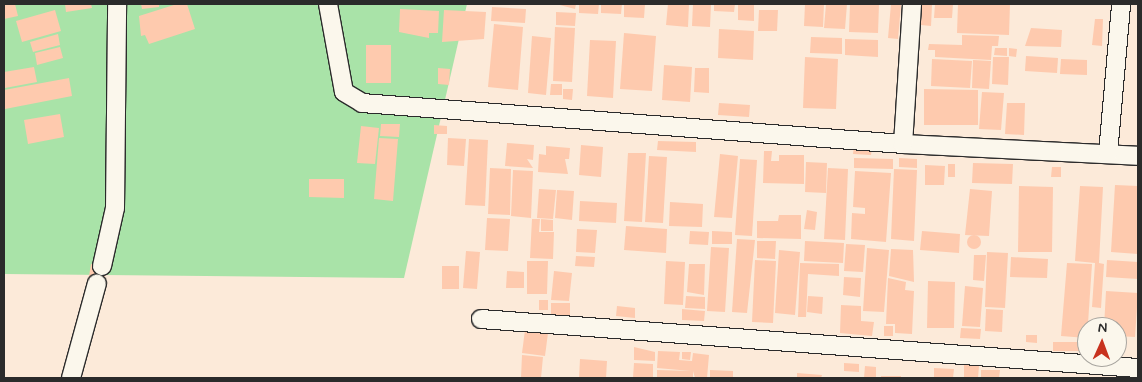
<!DOCTYPE html>
<style>
body{margin:0}
#map{position:relative;width:1142px;height:382px;overflow:hidden;background:#fcead9;font-family:Mynerve,sans-serif}
div>[style]{position:absolute}
.green>*{inset:0;background:#a9e3a8}
.building>*{inset:0;background:#fecaae}
.round{border-radius:50%}
.roads{filter:drop-shadow(1px 0 #2b2b2b) drop-shadow(-1px 0 #2b2b2b) drop-shadow(0 1px #2b2b2b) drop-shadow(0 -1px #2b2b2b)}
.street>*{height:18px;margin:-9px;padding:0 9px;transform-origin:9px;border-radius:9px;background:#fbf7ec}
span{translate:-50% -50%;white-space:nowrap;text-align:center;line-height:1.15;-webkit-text-stroke:4px #fbf7ec;paint-order:stroke}
.frame{position:absolute;inset:0;border:5px solid #2b2b2b;pointer-events:none}
.north{position:absolute;left:1077px;top:317px;width:50px;height:50px;box-sizing:border-box;background:#fbf7ec;border:1px solid #a8a59f;border-radius:50%;rotate:2deg;font-size:14px;font-weight:700;line-height:20px;text-align:center;color:#2b2b2b}
.north::after{content:'';display:block;margin:auto;width:18px;height:22px;background:#c8321e;clip-path:polygon(50% 0,100% 100%,50% 72%,0 100%)}
</style>
<div id="map">
<div class="green">
<div style="clip-path:polygon(4px 4px,467px 4px,404px 278px,4px 274px)"></div>
</div>
<div class="building">
<div style="clip-path:polygon(4px 4px,15px 4px,18px 16px,4px 19px)"></div>
<div style="clip-path:polygon(65px 4px,91px 4px,92px 8px,66px 12px)"></div>
<div style="clip-path:polygon(141px 4px,159px 4px,159px 7px,142px 9px)"></div>
<div style="clip-path:polygon(177px 4px,187px 4px,195px 29px,149px 44px,145px 35px,141px 36px,139px 16px)"></div>
<div style="clip-path:polygon(556px 4px,576px 4px,575px 9px)"></div>
<div style="clip-path:polygon(579px 4px,599px 4px,598px 14px,579px 13px)"></div>
<div style="clip-path:polygon(601px 4px,622px 4px,621px 14px,601px 13px)"></div>
<div style="clip-path:polygon(624px 4px,645px 4px,644px 18px,624px 17px)"></div>
<div style="clip-path:polygon(668px 4px,689px 4px,688px 27px,666px 25px)"></div>
<div style="clip-path:polygon(693px 4px,711px 4px,710px 27px,692px 26px)"></div>
<div style="clip-path:polygon(714px 4px,735px 4px,734px 12px,714px 11px)"></div>
<div style="clip-path:polygon(738px 4px,754px 4px,754px 21px,738px 20px)"></div>
<div style="clip-path:polygon(805px 4px,824px 4px,823px 27px,804px 26px)"></div>
<div style="clip-path:polygon(826px 4px,847px 4px,845px 29px,824px 28px)"></div>
<div style="clip-path:polygon(850px 4px,879px 4px,878px 33px,849px 32px)"></div>
<div style="clip-path:polygon(891px 4px,901px 4px,898px 39px,888px 38px)"></div>
<div style="clip-path:polygon(935px 4px,953px 4px,952px 18px,934px 18px)"></div>
<div style="clip-path:polygon(958px 4px,1010px 4px,1009px 35px,957px 33px)"></div>
<div style="clip-path:polygon(922px 5px,932px 5px,931px 26px,921px 25px)"></div>
<div style="clip-path:polygon(492px 7px,526px 9px,525px 23px,491px 21px)"></div>
<div style="clip-path:polygon(400px 9px,439px 11px,438px 33px,429px 33px,429px 38px,399px 32px)"></div>
<div style="clip-path:polygon(55px 10px,61px 31px,22px 42px,16px 21px)"></div>
<div style="clip-path:polygon(444px 10px,486px 12px,484px 39px,442px 42px)"></div>
<div style="clip-path:polygon(759px 10px,778px 10px,777px 31px,758px 31px)"></div>
<div style="clip-path:polygon(556px 12px,576px 13px,575px 26px,556px 25px)"></div>
<div style="clip-path:polygon(1095px 19px,1103px 19px,1102px 46px,1092px 45px)"></div>
<div style="clip-path:polygon(494px 24px,523px 27px,518px 90px,488px 87px)"></div>
<div style="clip-path:polygon(555px 27px,575px 28px,572px 82px,553px 81px)"></div>
<div style="clip-path:polygon(1031px 28px,1062px 30px,1061px 47px,1025px 46px)"></div>
<div style="clip-path:polygon(719px 29px,754px 31px,753px 60px,718px 58px)"></div>
<div style="clip-path:polygon(624px 33px,656px 36px,652px 91px,620px 89px)"></div>
<div style="clip-path:polygon(58px 34px,60px 45px,33px 52px,30px 42px)"></div>
<div style="clip-path:polygon(962px 35px,999px 36px,998px 46px,992px 46px,991px 60px,935px 57px,935px 50px,928px 50px,929px 44px,962px 45px)"></div>
<div style="clip-path:polygon(532px 36px,551px 38px,546px 95px,528px 93px)"></div>
<div style="clip-path:polygon(811px 37px,842px 38px,842px 54px,810px 53px)"></div>
<div style="clip-path:polygon(845px 39px,878px 40px,878px 57px,845px 55px)"></div>
<div style="clip-path:polygon(590px 40px,616px 41px,613px 98px,587px 96px)"></div>
<div style="clip-path:polygon(366px 45px,391px 45px,391px 83px,366px 83px)"></div>
<div style="clip-path:polygon(60px 47px,63px 58px,37px 65px,35px 53px)"></div>
<div style="clip-path:polygon(995px 48px,1007px 48px,1007px 56px,994px 55px)"></div>
<div style="clip-path:polygon(1009px 48px,1017px 49px,1016px 57px,1009px 56px)"></div>
<div style="clip-path:polygon(1026px 56px,1058px 58px,1057px 73px,1025px 71px)"></div>
<div style="clip-path:polygon(805px 57px,838px 59px,836px 109px,803px 108px)"></div>
<div style="clip-path:polygon(993px 57px,1009px 57px,1008px 85px,992px 84px)"></div>
<div style="clip-path:polygon(932px 59px,972px 61px,970px 88px,931px 86px)"></div>
<div style="clip-path:polygon(1061px 59px,1087px 60px,1087px 75px,1060px 74px)"></div>
<div style="clip-path:polygon(973px 60px,991px 61px,989px 89px,972px 88px)"></div>
<div style="clip-path:polygon(664px 65px,692px 67px,690px 102px,662px 100px)"></div>
<div style="clip-path:polygon(34px 67px,37px 82px,5px 88px,4px 72px)"></div>
<div style="clip-path:polygon(438px 68px,450px 69px,449px 85px,438px 84px)"></div>
<div style="clip-path:polygon(695px 68px,709px 68px,709px 93px,694px 92px)"></div>
<div style="clip-path:polygon(69px 78px,72px 96px,5px 109px,4px 90px)"></div>
<div style="clip-path:polygon(551px 84px,562px 84px,562px 95px,550px 95px)"></div>
<div style="clip-path:polygon(563px 89px,573px 89px,572px 100px,563px 99px)"></div>
<div style="clip-path:polygon(924px 89px,978px 90px,978px 125px,924px 125px)"></div>
<div style="clip-path:polygon(982px 92px,1004px 93px,1001px 130px,979px 129px)"></div>
<div style="clip-path:polygon(719px 103px,750px 105px,749px 117px,718px 115px)"></div>
<div style="clip-path:polygon(1007px 103px,1025px 103px,1024px 135px,1005px 134px)"></div>
<div style="clip-path:polygon(60px 114px,64px 137px,28px 144px,24px 120px)"></div>
<div style="clip-path:polygon(381px 124px,400px 124px,399px 137px,380px 136px)"></div>
<div style="clip-path:polygon(434px 125px,447px 126px,447px 134px,434px 134px)"></div>
<div style="clip-path:polygon(361px 126px,379px 128px,375px 164px,357px 163px)"></div>
<div style="clip-path:polygon(379px 138px,398px 139px,393px 201px,374px 199px)"></div>
<div style="clip-path:polygon(448px 138px,466px 139px,464px 166px,447px 165px)"></div>
<div style="clip-path:polygon(469px 139px,488px 140px,485px 206px,465px 205px)"></div>
<div style="clip-path:polygon(658px 141px,696px 142px,696px 152px,657px 150px)"></div>
<div style="clip-path:polygon(507px 143px,534px 145px,533px 160px,527px 159px,533px 168px,505px 166px)"></div>
<div style="clip-path:polygon(581px 145px,603px 147px,601px 177px,579px 175px)"></div>
<div style="clip-path:polygon(546px 146px,570px 148px,569px 159px,565px 159px,568px 174px,538px 172px,539px 154px,546px 155px)"></div>
<div style="clip-path:polygon(854px 146px,872px 147px,871px 155px,853px 154px)"></div>
<div style="clip-path:polygon(764px 151px,772px 151px,771px 161px,779px 161px,779px 155px,804px 155px,804px 184px,763px 183px)"></div>
<div style="clip-path:polygon(628px 153px,646px 153px,642px 222px,624px 221px)"></div>
<div style="clip-path:polygon(720px 154px,738px 156px,732px 218px,714px 217px)"></div>
<div style="clip-path:polygon(649px 156px,667px 157px,663px 223px,645px 222px)"></div>
<div style="clip-path:polygon(854px 158px,893px 159px,893px 169px,854px 168px)"></div>
<div style="clip-path:polygon(899px 158px,917px 159px,917px 168px,899px 167px)"></div>
<div style="clip-path:polygon(740px 159px,757px 160px,752px 236px,735px 235px)"></div>
<div style="clip-path:polygon(806px 162px,827px 163px,826px 193px,805px 192px)"></div>
<div style="clip-path:polygon(973px 163px,1013px 164px,1012px 184px,972px 183px)"></div>
<div style="clip-path:polygon(948px 164px,955px 164px,955px 177px,948px 177px)"></div>
<div style="clip-path:polygon(925px 165px,945px 166px,944px 185px,925px 185px)"></div>
<div style="clip-path:polygon(1052px 167px,1061px 167px,1061px 177px,1051px 177px)"></div>
<div style="clip-path:polygon(490px 168px,511px 169px,510px 215px,488px 214px)"></div>
<div style="clip-path:polygon(828px 168px,848px 169px,845px 240px,824px 239px)"></div>
<div style="clip-path:polygon(894px 169px,917px 170px,914px 241px,891px 239px)"></div>
<div style="clip-path:polygon(513px 170px,533px 171px,531px 218px,511px 216px)"></div>
<div style="clip-path:polygon(855px 171px,891px 173px,886px 242px,851px 239px,852px 213px,865px 214px,865px 208px,853px 207px)"></div>
<div style="clip-path:polygon(309px 179px,344px 179px,344px 198px,309px 197px)"></div>
<div style="clip-path:polygon(1115px 185px,1138px 186px,1138px 254px,1111px 252px)"></div>
<div style="clip-path:polygon(1019px 186px,1053px 187px,1052px 252px,1018px 252px)"></div>
<div style="clip-path:polygon(1080px 186px,1103px 187px,1099px 263px,1104px 264px,1101px 308px,1092px 307px,1095px 263px,1075px 261px)"></div>
<div style="clip-path:polygon(539px 189px,556px 190px,553px 219px,537px 218px)"></div>
<div style="clip-path:polygon(970px 189px,992px 191px,989px 236px,965px 235px)"></div>
<div style="clip-path:polygon(557px 190px,574px 191px,572px 220px,555px 218px)"></div>
<div style="clip-path:polygon(580px 201px,617px 203px,616px 223px,579px 221px)"></div>
<div style="clip-path:polygon(670px 202px,703px 204px,702px 227px,669px 226px)"></div>
<div style="clip-path:polygon(807px 210px,817px 212px,815px 230px,804px 229px)"></div>
<div style="clip-path:polygon(779px 215px,801px 215px,801px 239px,757px 238px,757px 221px,778px 221px)"></div>
<div style="clip-path:polygon(487px 218px,510px 219px,508px 251px,485px 250px)"></div>
<div style="clip-path:polygon(532px 219px,540px 219px,539px 232px,554px 232px,553px 259px,530px 258px)"></div>
<div style="clip-path:polygon(541px 219px,553px 220px,553px 231px,541px 231px)"></div>
<div style="clip-path:polygon(626px 226px,667px 229px,666px 253px,624px 250px)"></div>
<div style="clip-path:polygon(577px 229px,597px 230px,595px 253px,576px 252px)"></div>
<div style="clip-path:polygon(690px 231px,709px 232px,708px 245px,689px 244px)"></div>
<div style="clip-path:polygon(712px 231px,732px 232px,732px 244px,712px 244px)"></div>
<div style="clip-path:polygon(922px 231px,960px 234px,959px 253px,920px 250px)"></div>
<div class="round" style="left:967px;top:235px;width:14px;height:14px"></div>
<div style="clip-path:polygon(737px 239px,755px 240px,747px 313px,732px 312px)"></div>
<div style="clip-path:polygon(757px 241px,776px 241px,775px 259px,757px 258px)"></div>
<div style="clip-path:polygon(805px 241px,844px 243px,843px 263px,804px 261px)"></div>
<div style="clip-path:polygon(846px 244px,865px 245px,863px 272px,844px 271px)"></div>
<div style="clip-path:polygon(711px 247px,729px 248px,725px 312px,707px 311px)"></div>
<div style="clip-path:polygon(867px 248px,889px 250px,884px 312px,863px 311px)"></div>
<div style="clip-path:polygon(891px 249px,913px 250px,914px 282px,889px 276px)"></div>
<div style="clip-path:polygon(779px 250px,800px 252px,795px 315px,775px 313px)"></div>
<div style="clip-path:polygon(466px 251px,480px 252px,477px 289px,463px 288px)"></div>
<div style="clip-path:polygon(987px 252px,1008px 253px,1005px 308px,985px 307px)"></div>
<div style="clip-path:polygon(974px 255px,986px 255px,984px 281px,973px 280px)"></div>
<div style="clip-path:polygon(576px 256px,595px 257px,594px 267px,575px 266px)"></div>
<div style="clip-path:polygon(1011px 257px,1048px 259px,1047px 278px,1010px 277px)"></div>
<div style="clip-path:polygon(755px 260px,776px 261px,773px 323px,752px 322px)"></div>
<div style="clip-path:polygon(1107px 260px,1138px 262px,1138px 279px,1106px 277px)"></div>
<div style="clip-path:polygon(527px 261px,548px 261px,547px 294px,527px 294px)"></div>
<div style="clip-path:polygon(666px 261px,685px 262px,683px 305px,664px 304px)"></div>
<div style="clip-path:polygon(800px 263px,839px 264px,839px 276px,808px 274px,806px 317px,798px 317px)"></div>
<div style="clip-path:polygon(1067px 263px,1092px 264px,1087px 338px,1061px 336px)"></div>
<div style="clip-path:polygon(91px 264px,106px 267px,104px 284px,88px 282px)"></div>
<div style="clip-path:polygon(689px 264px,705px 264px,704px 295px,687px 292px)"></div>
<div style="clip-path:polygon(442px 266px,459px 266px,459px 289px,442px 289px)"></div>
<div style="clip-path:polygon(507px 271px,524px 272px,524px 288px,506px 288px)"></div>
<div style="clip-path:polygon(554px 271px,572px 273px,569px 301px,551px 300px)"></div>
<div style="clip-path:polygon(844px 277px,861px 278px,860px 297px,843px 295px)"></div>
<div style="clip-path:polygon(888px 278px,906px 282px,905px 290px,914px 291px,912px 334px,895px 333px,895px 324px,886px 324px)"></div>
<div style="clip-path:polygon(928px 281px,955px 282px,954px 328px,927px 328px)"></div>
<div style="clip-path:polygon(965px 286px,983px 288px,980px 327px,962px 326px)"></div>
<div style="clip-path:polygon(1106px 291px,1138px 293px,1135px 337px,1117px 336px,1117px 327px,1104px 327px)"></div>
<div style="clip-path:polygon(686px 296px,705px 297px,705px 309px,685px 308px)"></div>
<div style="clip-path:polygon(808px 296px,823px 297px,822px 314px,807px 312px)"></div>
<div style="clip-path:polygon(539px 300px,548px 300px,548px 310px,539px 310px)"></div>
<div style="clip-path:polygon(551px 303px,570px 303px,570px 315px,551px 315px)"></div>
<div style="clip-path:polygon(841px 305px,861px 306px,861px 321px,874px 322px,872px 336px,840px 333px)"></div>
<div style="clip-path:polygon(617px 306px,635px 308px,635px 318px,616px 316px)"></div>
<div style="clip-path:polygon(682px 309px,705px 311px,704px 321px,682px 320px)"></div>
<div style="clip-path:polygon(986px 309px,1003px 310px,1002px 332px,985px 331px)"></div>
<div style="clip-path:polygon(884px 326px,893px 326px,893px 336px,884px 336px)"></div>
<div style="clip-path:polygon(961px 328px,981px 329px,980px 339px,960px 338px)"></div>
<div style="clip-path:polygon(525px 330px,548px 333px,545px 356px,522px 353px)"></div>
<div style="clip-path:polygon(1026px 335px,1037px 335px,1037px 343px,1026px 342px)"></div>
<div style="clip-path:polygon(1053px 342px,1087px 342px,1087px 351px,1053px 351px)"></div>
<div style="clip-path:polygon(634px 347px,655px 352px,655px 361px,634px 360px)"></div>
<div style="clip-path:polygon(658px 351px,680px 352px,679px 360px,692px 361px,693px 353px,709px 355px,707px 378px,695px 378px,693px 371px,693px 378px,657px 378px,657px 370px,691px 371px,657px 368px)"></div>
<div style="clip-path:polygon(682px 352px,691px 352px,690px 360px,682px 359px)"></div>
<div style="clip-path:polygon(522px 355px,543px 357px,541px 378px,521px 378px)"></div>
<div style="clip-path:polygon(580px 359px,607px 361px,606px 378px,579px 378px)"></div>
<div style="clip-path:polygon(634px 363px,653px 364px,653px 378px,633px 378px)"></div>
<div style="clip-path:polygon(844px 363px,859px 364px,859px 372px,844px 371px)"></div>
<div style="clip-path:polygon(964px 364px,979px 366px,978px 378px,964px 378px)"></div>
<div style="clip-path:polygon(865px 366px,876px 367px,876px 378px,864px 378px)"></div>
<div style="clip-path:polygon(934px 368px,954px 369px,953px 378px,934px 378px)"></div>
<div style="clip-path:polygon(710px 370px,733px 371px,733px 378px,710px 378px)"></div>
<div style="clip-path:polygon(981px 370px,1000px 370px,999px 378px,981px 378px)"></div>
<div style="clip-path:polygon(797px 373px,822px 375px,821px 378px,797px 378px)"></div>
<div style="clip-path:polygon(881px 376px,901px 376px,901px 378px,881px 378px)"></div>
</div>
<div class="roads">
<div class="street">
<div style="left:328px;top:4px;width:89px;rotate:79.7deg"></div>
<div style="left:344px;top:92px;width:21px;rotate:31deg"></div>
<div style="left:362px;top:103px;width:543px;rotate:4.33deg"></div>
<div style="left:903px;top:144px;width:235px;rotate:2.9deg"></div>
<div style="left:903px;top:144px;width:140px;rotate:-86.3deg"></div>
<div style="left:1108px;top:154px;width:151px;rotate:-85deg"></div>
<div style="left:102px;top:266px;width:59px;rotate:-77.4deg"></div>
<div style="left:115px;top:208px;width:204px;rotate:-89.4deg"></div>
<div style="left:481px;top:319px;width:659px;rotate:4.27deg"></div>
<div style="left:71px;top:378px;width:98px;rotate:-74.7deg"></div>
</div>
</div>
<div class="frame"></div>
<div class="north">N</div>
</div>
